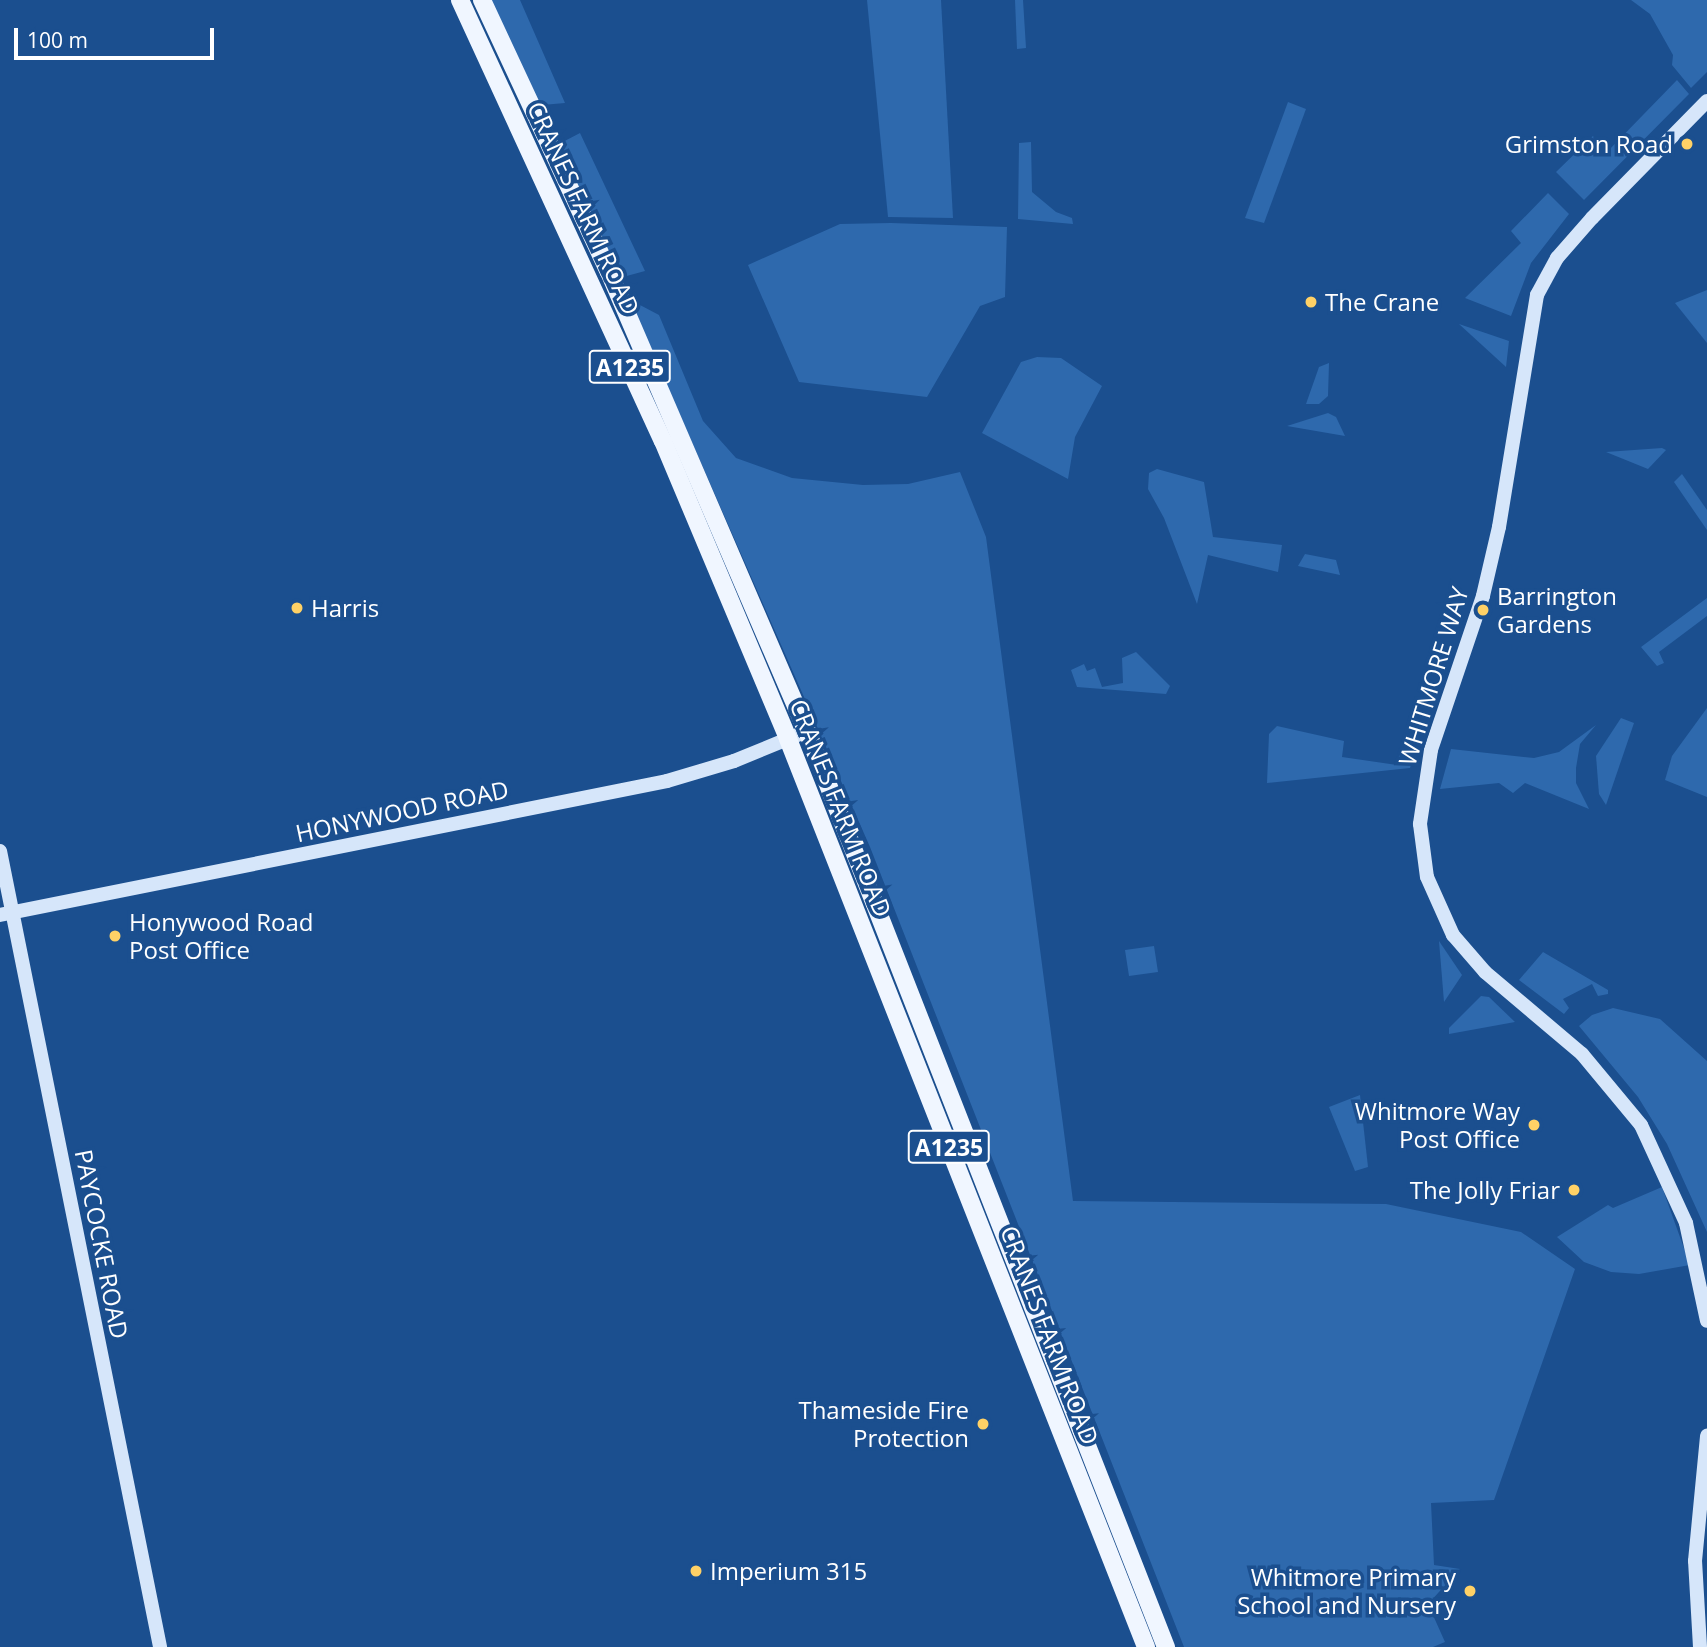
<!DOCTYPE html>
<style>
body{margin:0}
#map{position:relative;width:1707px;height:1647px;overflow:hidden;background:#1b4f8f;font-family:"Open Sans",sans-serif}
div>[style]{position:absolute}
.green>*{inset:0;background:#2e69ad}
.secondary>*{height:14px;margin:-7px;padding:0 7px;transform-origin:7px;border-radius:7px;background:#d6e6fa}
.primary>*{height:18px;margin:-9px;padding:0 9px;transform-origin:9px;border-radius:9px;background:#f0f6ff}
.dots>*{width:19px;height:19px;translate:-50% -50%;box-sizing:border-box;border:4px solid #1b4f8f;border-radius:50%}
span{translate:-50% -50%;white-space:nowrap;text-align:center;line-height:1.15;-webkit-text-stroke:7px #1b4f8f;paint-order:stroke}
.shield-label span{padding:2px 5px;background:#1b4f8f;border:2px solid;border-radius:5px;-webkit-text-stroke-width:0}
.shield-label{font-size:23px;color:#fff;font-weight:700}
.poi-label{font-size:24px;color:#fff}
.right{translate:-100% -50%;text-align:right}
.left{translate:0 -50%;text-align:left}
.street-label{font-size:24px;color:#fff}
.scale{position:absolute;left:14px;top:28px;width:200px;height:32px;box-sizing:border-box;border:4px solid #fff;border-top:0;padding-left:9px;font-size:21px;line-height:24px;white-space:nowrap;color:#fff;-webkit-text-stroke:5px #1b4f8f;paint-order:stroke}
</style>
<div id="map">
<div class="green">
<div style="clip-path:polygon(491px 0,520px 0,565px 103px,542px 105px,541px 111px)"></div>
<div style="clip-path:polygon(867px 0,941px 0,953px 218px,888px 217px)"></div>
<div style="clip-path:polygon(1015px 0,1023px 0,1026px 48px,1017px 49px)"></div>
<div style="clip-path:polygon(1631px 0,1707px 0,1707px 72px,1691px 88px,1672px 65px,1673px 55px,1650px 14px)"></div>
<div style="clip-path:polygon(1677px 80px,1689px 94px,1584px 200px,1556px 172px,1593px 136px,1607px 152px)"></div>
<div style="clip-path:polygon(1288px 102px,1306px 109px,1264px 223px,1245px 218px)"></div>
<div style="clip-path:polygon(580px 133px,645px 271px,623px 277px,617px 264px,612px 265px,557px 145px)"></div>
<div style="clip-path:polygon(1031px 142px,1032px 192px,1056px 212px,1072px 218px,1073px 224px,1018px 219px,1019px 143px)"></div>
<div style="clip-path:polygon(1548px 193px,1569px 214px,1531px 263px,1511px 316px,1465px 298px,1521px 243px,1511px 231px)"></div>
<div style="clip-path:polygon(891px 223px,1007px 227px,1005px 297px,980px 306px,927px 397px,799px 382px,748px 265px,840px 224px)"></div>
<div style="clip-path:polygon(1707px 290px,1707px 343px,1675px 303px)"></div>
<div style="clip-path:polygon(640px 305px,659px 315px,703px 421px,736px 458px,792px 478px,863px 485px,908px 484px,960px 472px,986px 537px,1073px 1201px,1386px 1204px,1521px 1232px,1575px 1269px,1494px 1500px,1431px 1503px,1434px 1565px,1460px 1569px,1428px 1604px,1445px 1642px,1433px 1647px,1184px 1647px,870px 847px,632px 306px)"></div>
<div style="clip-path:polygon(1459px 324px,1509px 341px,1506px 367px)"></div>
<div style="clip-path:polygon(1037px 357px,1061px 358px,1102px 386px,1075px 437px,1068px 479px,982px 433px,1021px 362px)"></div>
<div style="clip-path:polygon(1329px 363px,1328px 396px,1319px 404px,1306px 404px,1319px 367px)"></div>
<div style="clip-path:polygon(1328px 413px,1336px 417px,1345px 436px,1287px 426px)"></div>
<div style="clip-path:polygon(1662px 448px,1666px 450px,1648px 469px,1606px 452px)"></div>
<div style="clip-path:polygon(1157px 469px,1204px 482px,1213px 537px,1282px 545px,1278px 572px,1208px 555px,1197px 604px,1164px 518px,1148px 489px,1149px 473px)"></div>
<div style="clip-path:polygon(1682px 474px,1707px 510px,1707px 530px,1674px 482px)"></div>
<div style="clip-path:polygon(1305px 554px,1336px 560px,1340px 575px,1298px 566px)"></div>
<div style="clip-path:polygon(1707px 598px,1707px 616px,1659px 652px,1664px 663px,1657px 666px,1641px 647px)"></div>
<div style="clip-path:polygon(1136px 652px,1170px 686px,1166px 694px,1077px 687px,1071px 670px,1084px 664px,1087px 671px,1095px 668px,1102px 687px,1123px 683px,1122px 658px)"></div>
<div style="clip-path:polygon(1707px 708px,1707px 797px,1665px 780px,1672px 756px)"></div>
<div style="clip-path:polygon(1621px 718px,1634px 723px,1606px 805px,1599px 794px,1596px 756px)"></div>
<div style="clip-path:polygon(1596px 725px,1580px 744px,1576px 768px,1576px 783px,1589px 809px,1525px 783px,1513px 793px,1499px 783px,1440px 789px,1451px 749px,1534px 758px,1559px 752px)"></div>
<div style="clip-path:polygon(1277px 726px,1344px 741px,1342px 757px,1397px 765px,1400px 751px,1411px 753px,1413px 758px,1410px 768px,1267px 783px,1269px 734px)"></div>
<div style="clip-path:polygon(1439px 941px,1462px 975px,1444px 1002px)"></div>
<div style="clip-path:polygon(1154px 946px,1158px 972px,1129px 976px,1125px 950px)"></div>
<div style="clip-path:polygon(1543px 952px,1608px 990px,1608px 994px,1598px 996px,1592px 984px,1563px 999px,1569px 1008px,1564px 1014px,1519px 980px)"></div>
<div style="clip-path:polygon(1481px 996px,1489px 997px,1515px 1022px,1449px 1034px,1449px 1028px)"></div>
<div style="clip-path:polygon(1613px 1008px,1660px 1019px,1707px 1061px,1707px 1232px,1667px 1144px,1638px 1097px,1579px 1026px,1592px 1015px)"></div>
<div style="clip-path:polygon(1360px 1095px,1368px 1167px,1355px 1171px,1329px 1107px)"></div>
<div style="clip-path:polygon(1662px 1187px,1690px 1265px,1639px 1274px,1611px 1272px,1584px 1262px,1557px 1237px,1608px 1205px,1613px 1208px)"></div>
</div>
<div class="secondary">
<div style="left:1707px;top:101px;width:164px;rotate:134.5deg"></div>
<div style="left:1592px;top:218px;width:53px;rotate:131.2deg"></div>
<div style="left:1557px;top:258px;width:42px;rotate:118.4deg"></div>
<div style="left:1537px;top:295px;width:235px;rotate:99.3deg"></div>
<div style="left:1499px;top:527px;width:71px;rotate:103.1deg"></div>
<div style="left:1483px;top:596px;width:163px;rotate:108.7deg"></div>
<div style="left:1431px;top:750px;width:75px;rotate:98.5deg"></div>
<div style="left:1420px;top:824px;width:53px;rotate:82.5deg"></div>
<div style="left:1427px;top:877px;width:64px;rotate:65.9deg"></div>
<div style="left:1453px;top:935px;width:49px;rotate:49.1deg"></div>
<div style="left:1485px;top:972px;width:127px;rotate:40.2deg"></div>
<div style="left:1582px;top:1054px;width:92px;rotate:50.3deg"></div>
<div style="left:1641px;top:1125px;width:108px;rotate:65.3deg"></div>
<div style="left:1686px;top:1223px;width:100px;rotate:77.9deg"></div>
<div style="left:0;top:851px;width:812px;rotate:78.63deg"></div>
<div style="left:0;top:915px;width:680px;rotate:-11.36deg"></div>
<div style="left:667px;top:781px;width:70px;rotate:-16.6deg"></div>
<div style="left:734px;top:761px;width:79px;rotate:-22.3deg"></div>
<div style="left:1700px;top:1647px;width:86px;rotate:-93.3deg"></div>
<div style="left:1695px;top:1561px;width:126px;rotate:-84.5deg"></div>
</div>
<div class="primary">
<div style="left:460px;top:0;width:485px;rotate:65.3deg"></div>
<div style="left:663px;top:441px;width:323px;rotate:67.2deg"></div>
<div style="left:788px;top:739px;width:976px;rotate:68.48deg"></div>
<div style="left:482px;top:0;width:300px;rotate:65deg"></div>
<div style="left:609px;top:272px;width:500px;rotate:66.7deg"></div>
<div style="left:807px;top:731px;width:984px;rotate:68.6deg"></div>
</div>
<div class="dots">
<div style="left:1687px;top:144px;background:#ffd166"></div>
<div style="left:1311px;top:302px;background:#ffd166"></div>
<div style="left:297px;top:608px;background:#ffd166"></div>
<div style="left:1483px;top:610px;background:#ffd166"></div>
<div style="left:115px;top:936px;background:#ffd166"></div>
<div style="left:1534px;top:1125px;background:#ffd166"></div>
<div style="left:1574px;top:1190px;background:#ffd166"></div>
<div style="left:983px;top:1424px;background:#ffd166"></div>
<div style="left:696px;top:1571px;background:#ffd166"></div>
<div style="left:1470px;top:1591px;background:#ffd166"></div>
</div>
<div class="shield-label">
<span style="left:630px;top:367px">A1235</span>
<span style="left:949px;top:1147px">A1235</span>
</div>
<div class="poi-label">
<span class="right" style="left:1673px;top:144px">Grimston Road</span>
<span class="left" style="left:1325px;top:302px">The Crane</span>
<span class="left" style="left:1497px;top:610px">Barrington<br>Gardens</span>
<span class="left" style="left:311px;top:608px">Harris</span>
<span class="left" style="left:129px;top:936px">Honywood Road<br>Post Office</span>
<span class="right" style="left:1520px;top:1125px">Whitmore Way<br>Post Office</span>
<span class="right" style="left:1560px;top:1190px">The Jolly Friar</span>
<span class="right" style="left:969px;top:1424px">Thameside Fire<br>Protection</span>
<span class="left" style="left:710px;top:1571px">Imperium 315</span>
<span class="right" style="left:1456px;top:1591px">Whitmore Primary<br>School and Nursery</span>
</div>
<div class="street-label">
<span style="left:584px;top:208px;rotate:65deg">CRANES FARM ROAD</span>
<span style="left:1433px;top:676px;rotate:-73deg">WHITMORE WAY</span>
<span style="left:841px;top:808px;rotate:68deg">CRANES FARM ROAD</span>
<span style="left:402px;top:811px;rotate:-12deg">HONYWOOD ROAD</span>
<span style="left:102px;top:1244px;rotate:79deg">PAYCOCKE ROAD</span>
<span style="left:1050px;top:1335px;rotate:69deg">CRANES FARM ROAD</span>
</div>
<div class="scale">100 m</div>
</div>
